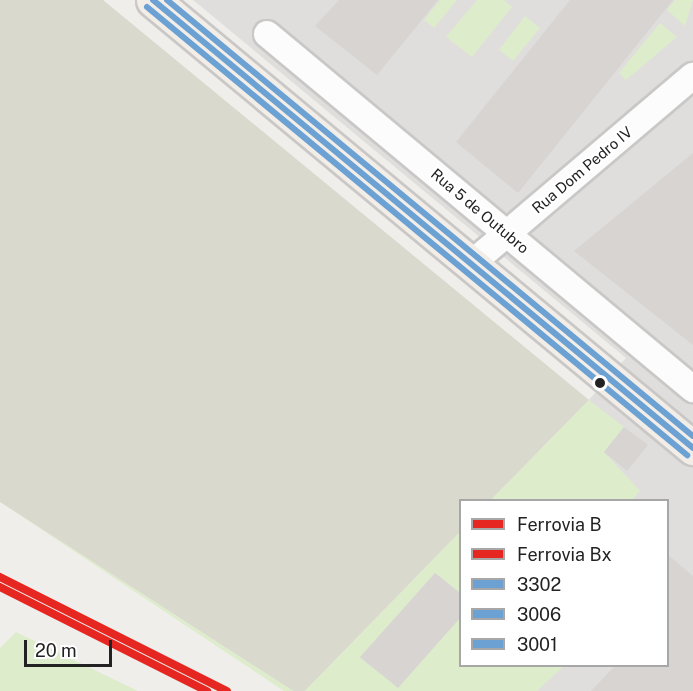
<!DOCTYPE html>
<style>
body{margin:0}
#map{position:relative;width:693px;height:691px;overflow:hidden;background:#f0eeeb;font-family:"Public Sans",sans-serif}
div>[style]{position:absolute}
.residential>*{inset:0;background:#dfdedc}
.construction>*{inset:0;background:#d9d9cd}
.grass>*{inset:0;background:#ddeccb}
.building>*{inset:0;background:#d7d4d2}
.roads{filter:drop-shadow(2px 0 #c9c8c7) drop-shadow(-2px 0 #c9c8c7) drop-shadow(0 2px #c9c8c7) drop-shadow(0 -2px #c9c8c7)}
.minor>*{height:26px;margin:-13px;padding:0 13px;transform-origin:13px;border-radius:13px;background:#fdfcfc}
.primary>*{height:33px;margin:-16.5px;padding:0 16.5px;transform-origin:16.5px;border-radius:16.5px;background:#f3ede7}
.bus-1>*{height:6px;margin:-3px;padding:0 3px;transform-origin:3px;border-radius:3px;background:#6ba1d3}
.bus-2>*{height:6px;margin:-3px;padding:0 3px;transform-origin:3px;border-radius:3px;background:#6ba1d3}
.bus-3>*{height:6px;margin:-3px;padding:0 3px;transform-origin:3px;border-radius:3px;background:#6ba1d3}
.rail-1>*{height:8px;margin:-4px;padding:0 4px;transform-origin:4px;border-radius:4px;background:#e62621}
.rail-2>*{height:8px;margin:-4px;padding:0 4px;transform-origin:4px;border-radius:4px;background:#e62621}
.dots>*{width:16px;height:16px;translate:-50% -50%;box-sizing:border-box;border:3px solid #fff;border-radius:50%}
span{translate:-50% -50%;white-space:nowrap;text-align:center;line-height:1.15;-webkit-text-stroke:5px #fff;paint-order:stroke}
.street-label{font-size:15px;color:#222}
.legend{position:absolute;left:459px;top:499px;width:210px;height:168px;box-sizing:border-box;background:#fff;border:2px solid #a7a7a7;margin:0;padding:8px 10px;list-style:none;font-size:18px;color:#222}
.legend li{display:flex;align-items:center;gap:12px;height:30px}
.legend b{width:30px;border:2px solid #a7a7a7}
.scale{position:absolute;left:24px;top:640px;width:88px;height:27px;box-sizing:border-box;border:3px solid #222;border-top:0;padding-left:8px;font-size:18px;line-height:21px;white-space:nowrap;color:#222;-webkit-text-stroke:4px #fff;paint-order:stroke}
</style>
<div id="map">
<div class="residential">
<div style="clip-path:polygon(193px 0,693px 0,693px 691px,330px 691px,460px 544px,460px 666px,668px 666px,668px 500px,500px 500px,626px 358px)"></div>
</div>
<div class="construction">
<div style="clip-path:polygon(0 0,103px 0,589px 400px,491px 500px,460px 500px,460px 532px,305px 691px,293px 691px,0 502px)"></div>
</div>
<div class="grass">
<div style="clip-path:polygon(440px 0,457px 0,434px 28px,424px 20px)"></div>
<div style="clip-path:polygon(477px 0,504px 0,512px 7px,472px 57px,446px 37px)"></div>
<div style="clip-path:polygon(675px 0,693px 0,685px 26px,667px 10px)"></div>
<div style="clip-path:polygon(525px 16px,540px 28px,513px 61px,499px 50px)"></div>
<div style="clip-path:polygon(660px 23px,677px 37px,626px 80px,619px 73px)"></div>
<div style="clip-path:polygon(589px 400px,624px 427px,604px 452px,640px 491px,632px 500px,491px 500px)"></div>
<div style="clip-path:polygon(0 502px,293px 691px,284px 691px)"></div>
<div style="clip-path:polygon(460px 532px,460px 593px,435px 573px,360px 658px,398px 687px,460px 618px,460px 666px,564px 666px,537px 691px,305px 691px)"></div>
<div style="clip-path:polygon(16px 632px,138px 691px,0 691px,0 648px)"></div>
</div>
<div class="building">
<div style="clip-path:polygon(339px 0,438px 0,377px 75px,315px 26px)"></div>
<div style="clip-path:polygon(570px 0,673px 0,518px 193px,456px 142px)"></div>
<div style="clip-path:polygon(693px 153px,693px 345px,574px 251px)"></div>
<div style="clip-path:polygon(624px 427px,648px 445px,627px 471px,604px 452px)"></div>
<div style="clip-path:polygon(668px 555px,693px 576px,693px 691px,591px 691px,615px 666px,668px 666px)"></div>
<div style="clip-path:polygon(435px 573px,460px 593px,460px 618px,398px 688px,360px 657px)"></div>
</div>
<div class="roads">
<div class="minor">
<div style="left:267px;top:34px;width:555px;rotate:39.81deg"></div>
<div style="left:471px;top:264px;width:291px;rotate:-40.3deg"></div>
</div>
<div class="primary">
<div style="left:153px;top:0;width:702px;rotate:39.68deg"></div>
</div>
</div>
<div class="bus-1">
<div style="left:153px;top:0;width:702px;rotate:39.68deg"></div>
</div>
<div class="bus-2">
<div style="left:147px;top:7px;width:702px;rotate:39.68deg"></div>
</div>
<div class="bus-3">
<div style="left:167px;top:0;width:683px;rotate:39.66deg"></div>
</div>
<div class="rail-1">
<div style="left:0;top:577px;width:254px;rotate:26.7deg"></div>
</div>
<div class="rail-2">
<div style="left:0;top:587px;width:232px;rotate:26.7deg"></div>
</div>
<div class="dots">
<div style="left:600px;top:383px;background:#222"></div>
</div>
<div class="street-label">
<span style="left:582px;top:170px;rotate:-40deg">Rua Dom Pedro IV</span>
<span style="left:480px;top:211px;rotate:40deg">Rua 5 de Outubro</span>
</div>
<ul class="legend">
<li><b style="height:8px;background:#e62621"></b>Ferrovia B</li>
<li><b style="height:8px;background:#e62621"></b>Ferrovia Bx</li>
<li><b style="height:8px;background:#6ba1d3"></b>3302</li>
<li><b style="height:8px;background:#6ba1d3"></b>3006</li>
<li><b style="height:8px;background:#6ba1d3"></b>3001</li>
</ul>
<div class="scale">20 m</div>
</div>
